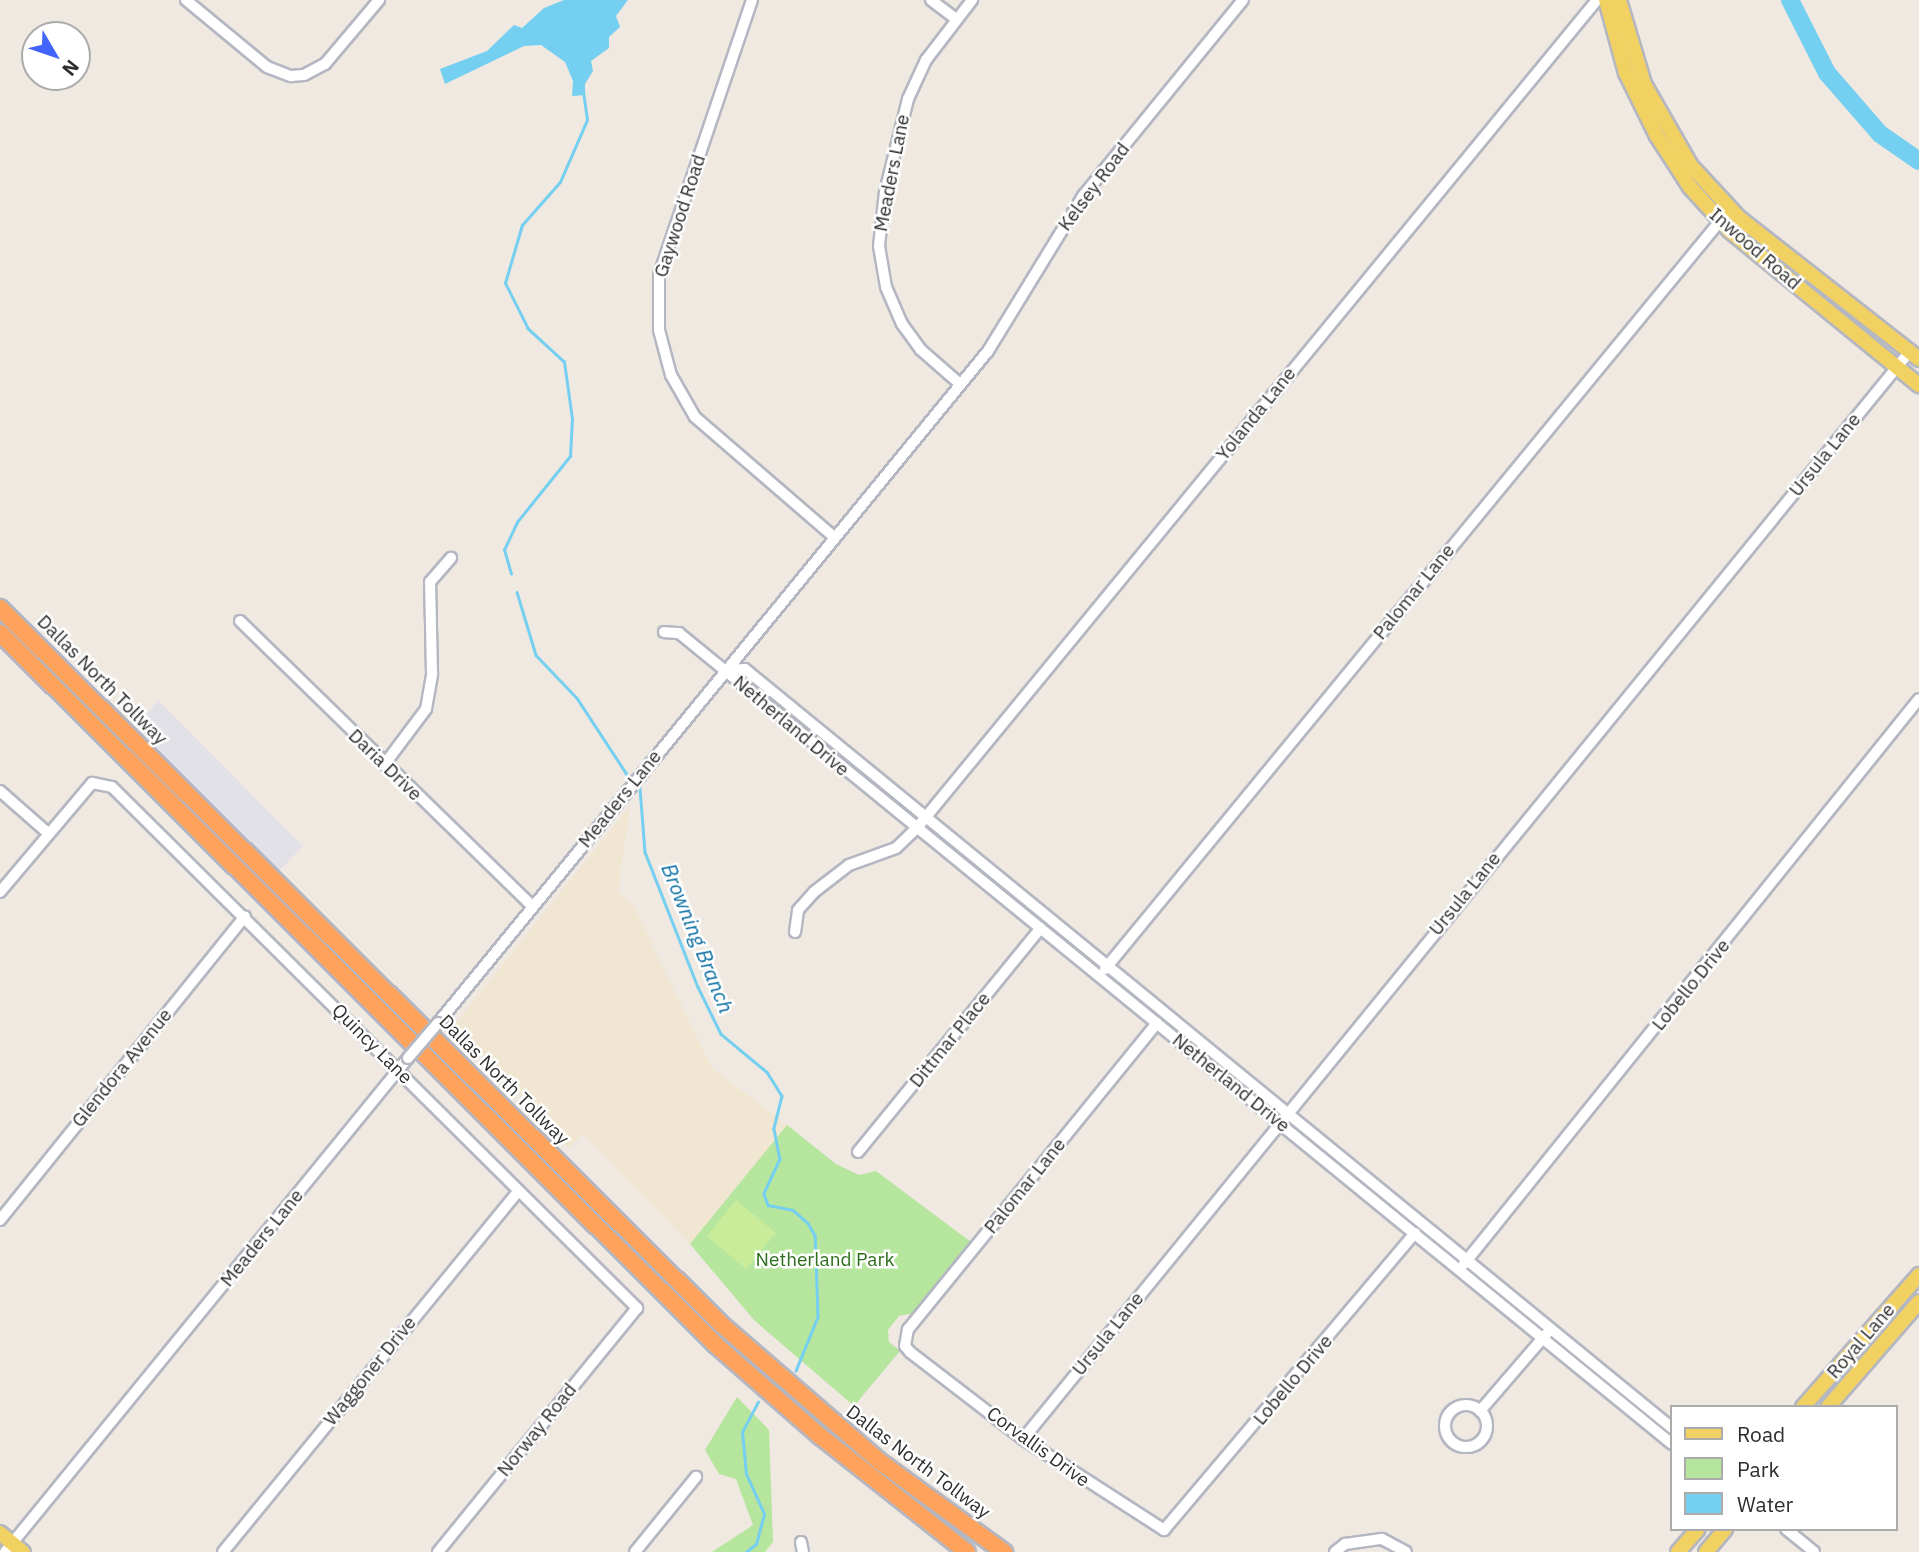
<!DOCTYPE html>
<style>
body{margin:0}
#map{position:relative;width:1919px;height:1552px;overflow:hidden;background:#efe9e1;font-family:"IBM Plex Sans",sans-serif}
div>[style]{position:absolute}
.industrial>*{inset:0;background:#e3e1e8}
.education>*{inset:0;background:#f0e6d1}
.green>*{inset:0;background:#b6e59e}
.pitch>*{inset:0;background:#c9ec9a}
.water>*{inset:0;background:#75cff0}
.stream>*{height:2.5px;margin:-1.25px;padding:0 1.25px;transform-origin:1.25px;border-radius:1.25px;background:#75cff0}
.river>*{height:18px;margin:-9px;padding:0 9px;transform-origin:9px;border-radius:9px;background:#75cff0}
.roads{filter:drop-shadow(2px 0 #b4b7c1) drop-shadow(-2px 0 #b4b7c1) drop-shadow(0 2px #b4b7c1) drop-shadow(0 -2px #b4b7c1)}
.minor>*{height:10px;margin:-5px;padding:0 5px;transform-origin:5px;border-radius:5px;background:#fff}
.minor>.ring{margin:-5px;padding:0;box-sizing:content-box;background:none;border:10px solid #fff;border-radius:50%}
.major>*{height:14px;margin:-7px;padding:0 7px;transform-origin:7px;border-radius:7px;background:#f2d163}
.highway>*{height:16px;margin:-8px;padding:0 8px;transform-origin:8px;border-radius:8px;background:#ffa35c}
.bridges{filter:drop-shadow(2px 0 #b4b7c1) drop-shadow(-2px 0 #b4b7c1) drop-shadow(0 2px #b4b7c1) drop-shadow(0 -2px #b4b7c1)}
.minor-bridge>*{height:10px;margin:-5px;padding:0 5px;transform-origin:5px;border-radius:5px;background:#fff}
span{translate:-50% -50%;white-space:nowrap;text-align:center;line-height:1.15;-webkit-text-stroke:5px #fff;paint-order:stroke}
.street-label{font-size:19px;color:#2e2e2e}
.park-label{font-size:19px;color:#2c6e1b}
.water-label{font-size:21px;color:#0d6fa3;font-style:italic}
.legend{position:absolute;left:1670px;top:1405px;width:228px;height:126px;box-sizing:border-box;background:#fff;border:2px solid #ababab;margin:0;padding:9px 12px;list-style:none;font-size:21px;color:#2e2e2e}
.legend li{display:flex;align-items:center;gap:14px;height:35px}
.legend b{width:35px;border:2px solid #ababab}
.north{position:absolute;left:21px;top:21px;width:70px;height:70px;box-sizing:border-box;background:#fff;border:2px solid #ababab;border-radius:50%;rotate:129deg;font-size:19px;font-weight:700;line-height:28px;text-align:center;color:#2e2e2e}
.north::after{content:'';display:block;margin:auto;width:24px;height:32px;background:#4264fb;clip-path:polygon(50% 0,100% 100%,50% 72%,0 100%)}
</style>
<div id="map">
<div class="industrial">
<div style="clip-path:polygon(158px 700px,303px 846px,279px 871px,135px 729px)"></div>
</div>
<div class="education">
<div style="clip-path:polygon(630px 806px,618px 891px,633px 905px,712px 1068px,787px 1125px,690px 1244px,583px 1134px,569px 1148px,455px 1024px)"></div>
</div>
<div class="green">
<div style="clip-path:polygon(787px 1125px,836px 1164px,859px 1175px,876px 1171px,971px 1242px,914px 1313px,899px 1316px,888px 1330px,889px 1342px,900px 1351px,854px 1406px,754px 1320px,690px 1244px)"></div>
<div style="clip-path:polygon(737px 1397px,769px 1430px,773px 1542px,765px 1552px,712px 1552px,753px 1525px,736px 1479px,719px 1474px,705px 1450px)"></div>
</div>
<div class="pitch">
<div style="clip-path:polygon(736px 1200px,776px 1233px,746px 1269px,707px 1236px)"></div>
</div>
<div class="water">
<div style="clip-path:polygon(564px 0,628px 0,616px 16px,620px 27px,609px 37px,609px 48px,591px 61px,593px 71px,585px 84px,585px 95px,572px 96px,573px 81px,565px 62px,541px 45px,524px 46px,445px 84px,440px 69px,487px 51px,514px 25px,522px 28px,544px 8px)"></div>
</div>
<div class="stream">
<div style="left:511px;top:574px;width:25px;rotate:-106deg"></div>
<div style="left:504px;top:550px;width:31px;rotate:-65deg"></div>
<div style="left:517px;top:522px;width:85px;rotate:-51.2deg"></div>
<div style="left:570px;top:456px;width:37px;rotate:-87deg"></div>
<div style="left:572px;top:419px;width:58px;rotate:-98deg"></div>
<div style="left:564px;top:362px;width:49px;rotate:-137.5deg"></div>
<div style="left:528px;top:329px;width:51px;rotate:-116.6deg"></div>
<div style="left:505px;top:283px;width:60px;rotate:-73.7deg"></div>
<div style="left:522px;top:225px;width:57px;rotate:-48.5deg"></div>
<div style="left:560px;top:182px;width:68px;rotate:-66.5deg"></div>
<div style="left:587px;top:120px;width:28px;rotate:-98deg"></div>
<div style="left:517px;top:592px;width:66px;rotate:73.2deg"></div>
<div style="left:536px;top:655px;width:59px;rotate:46.4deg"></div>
<div style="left:577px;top:698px;width:93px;rotate:56.8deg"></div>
<div style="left:640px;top:788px;width:64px;rotate:85.5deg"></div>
<div style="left:645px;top:852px;width:145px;rotate:68.6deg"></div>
<div style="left:698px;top:987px;width:52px;rotate:63.9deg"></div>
<div style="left:721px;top:1034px;width:60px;rotate:39.6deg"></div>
<div style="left:767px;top:1072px;width:28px;rotate:58deg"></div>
<div style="left:782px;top:1096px;width:34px;rotate:104deg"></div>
<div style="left:774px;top:1129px;width:31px;rotate:79deg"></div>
<div style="left:780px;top:1159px;width:38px;rotate:115deg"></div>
<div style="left:764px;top:1194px;width:12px;rotate:70deg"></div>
<div style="left:768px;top:1205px;width:25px;rotate:11deg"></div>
<div style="left:793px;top:1210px;width:20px;rotate:41deg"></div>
<div style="left:808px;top:1223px;width:14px;rotate:60deg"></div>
<div style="left:815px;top:1235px;width:22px;rotate:87deg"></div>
<div style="left:816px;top:1257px;width:60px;rotate:88.1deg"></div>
<div style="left:818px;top:1317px;width:58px;rotate:112.2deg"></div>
<div style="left:746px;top:1552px;width:13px;rotate:-39deg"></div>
<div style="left:756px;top:1544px;width:31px;rotate:-75deg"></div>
<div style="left:764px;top:1514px;width:44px;rotate:-114.2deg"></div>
<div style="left:746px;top:1474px;width:42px;rotate:-95.4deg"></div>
<div style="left:742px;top:1432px;width:34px;rotate:-62deg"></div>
</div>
<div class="river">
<div style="left:1790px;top:0;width:82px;rotate:63.1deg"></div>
<div style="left:1827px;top:73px;width:81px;rotate:49deg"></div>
<div style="left:1880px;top:134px;width:47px;rotate:34.7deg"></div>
</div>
<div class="roads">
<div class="minor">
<div style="left:186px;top:0;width:105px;rotate:39.6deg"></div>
<div style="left:267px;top:67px;width:26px;rotate:21deg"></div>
<div style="left:291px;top:76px;width:13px;rotate:-4deg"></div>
<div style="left:304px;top:75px;width:24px;rotate:-28deg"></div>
<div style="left:325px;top:64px;width:84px;rotate:-49.8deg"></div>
<div style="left:752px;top:0;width:289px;rotate:108.7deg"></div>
<div style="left:659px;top:274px;width:56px;rotate:90deg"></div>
<div style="left:659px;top:330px;width:47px;rotate:75.1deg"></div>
<div style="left:671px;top:375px;width:48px;rotate:60.3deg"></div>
<div style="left:695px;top:417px;width:184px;rotate:40.8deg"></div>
<div style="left:931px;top:0;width:31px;rotate:37deg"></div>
<div style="left:960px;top:384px;width:52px;rotate:-138.9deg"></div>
<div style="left:921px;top:350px;width:32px;rotate:-126deg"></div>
<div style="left:902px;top:324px;width:40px;rotate:-113.4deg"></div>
<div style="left:886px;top:287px;width:42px;rotate:-99.7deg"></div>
<div style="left:879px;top:246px;width:54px;rotate:-83.7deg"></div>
<div style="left:885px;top:192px;width:96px;rotate:-76.1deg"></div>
<div style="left:908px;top:99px;width:43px;rotate:-65.2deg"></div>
<div style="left:926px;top:60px;width:76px;rotate:-52.5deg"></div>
<div style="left:240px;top:621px;width:408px;rotate:44.3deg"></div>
<div style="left:664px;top:632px;width:15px;rotate:4deg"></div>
<div style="left:679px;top:633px;width:1282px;rotate:39.24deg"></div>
<div style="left:725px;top:670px;width:20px;rotate:-3deg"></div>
<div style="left:745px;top:669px;width:1198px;rotate:39.31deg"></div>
<div style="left:384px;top:765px;width:70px;rotate:-53.1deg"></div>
<div style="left:426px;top:709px;width:36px;rotate:-80deg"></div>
<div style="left:432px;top:674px;width:92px;rotate:-91.2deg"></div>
<div style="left:430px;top:582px;width:32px;rotate:-49deg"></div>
<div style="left:0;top:791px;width:64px;rotate:41.2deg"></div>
<div style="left:0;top:892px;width:143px;rotate:-49.8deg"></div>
<div style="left:92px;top:783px;width:20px;rotate:11deg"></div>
<div style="left:112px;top:787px;width:740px;rotate:44.78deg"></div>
<div style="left:637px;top:1308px;width:315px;rotate:129.2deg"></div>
<div style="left:795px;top:932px;width:22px;rotate:-82deg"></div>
<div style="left:798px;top:910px;width:24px;rotate:-48deg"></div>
<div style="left:814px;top:892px;width:44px;rotate:-37.6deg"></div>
<div style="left:849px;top:865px;width:50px;rotate:-19.9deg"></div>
<div style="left:896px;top:848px;width:28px;rotate:-44deg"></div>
<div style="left:916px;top:829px;width:1073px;rotate:-50.6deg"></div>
<div style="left:1105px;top:969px;width:984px;rotate:-50.57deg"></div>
<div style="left:438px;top:1023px;width:868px;rotate:-50.7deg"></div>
<div style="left:988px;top:351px;width:182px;rotate:-58.5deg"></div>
<div style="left:1083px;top:196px;width:253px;rotate:-50.8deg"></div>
<div style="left:1157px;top:1023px;width:395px;rotate:129.1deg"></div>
<div style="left:908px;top:1329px;width:17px;rotate:100deg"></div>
<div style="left:905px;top:1346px;width:8px;rotate:50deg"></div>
<div style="left:910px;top:1352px;width:143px;rotate:37.6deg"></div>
<div style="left:1023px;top:1439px;width:168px;rotate:32.8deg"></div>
<div style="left:1164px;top:1530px;width:389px;rotate:-49.8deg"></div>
<div style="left:858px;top:1152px;width:289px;rotate:-50.8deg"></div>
<div style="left:0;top:1220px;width:390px;rotate:-51.1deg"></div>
<div style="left:1464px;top:1264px;width:725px;rotate:-51.16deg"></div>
<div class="ring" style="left:1445px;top:1405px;width:32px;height:32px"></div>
<div style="left:1480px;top:1411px;width:103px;rotate:-49.3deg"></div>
<div style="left:1023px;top:1439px;width:1404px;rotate:-50.81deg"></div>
<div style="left:1786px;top:1529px;width:36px;rotate:39deg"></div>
<div style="left:801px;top:1542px;width:10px;rotate:79deg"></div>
<div style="left:5px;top:1552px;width:638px;rotate:-50.79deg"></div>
<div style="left:223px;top:1552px;width:466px;rotate:-50.7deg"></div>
<div style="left:635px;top:1552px;width:97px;rotate:-50.9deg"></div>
<div style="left:1335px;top:1552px;width:13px;rotate:-39deg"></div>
<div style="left:1345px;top:1544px;width:37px;rotate:-8deg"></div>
<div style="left:1382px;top:1539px;width:27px;rotate:28deg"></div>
</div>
<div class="major">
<div style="left:1606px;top:0;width:76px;rotate:74.7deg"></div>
<div style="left:1626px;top:73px;width:70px;rotate:63.8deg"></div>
<div style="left:1657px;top:136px;width:61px;rotate:57.1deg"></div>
<div style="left:1690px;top:187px;width:59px;rotate:47.7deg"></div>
<div style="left:1730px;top:231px;width:244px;rotate:39.2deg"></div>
<div style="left:1619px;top:0;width:88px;rotate:73.4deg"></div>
<div style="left:1644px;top:84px;width:95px;rotate:60.2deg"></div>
<div style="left:1691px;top:166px;width:69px;rotate:47.3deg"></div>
<div style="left:1738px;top:217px;width:230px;rotate:38.1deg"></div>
<div style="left:1803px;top:1407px;width:176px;rotate:-48.7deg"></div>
<div style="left:1828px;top:1407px;width:139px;rotate:-49.1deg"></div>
<div style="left:0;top:1533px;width:30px;rotate:40deg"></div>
<div style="left:1678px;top:1552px;width:30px;rotate:-49deg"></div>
<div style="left:1706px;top:1552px;width:30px;rotate:-50deg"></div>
</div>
<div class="highway">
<div style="left:0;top:608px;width:1016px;rotate:44.8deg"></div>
<div style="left:721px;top:1324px;width:209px;rotate:40.9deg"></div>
<div style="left:879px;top:1461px;width:155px;rotate:36.1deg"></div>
<div style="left:0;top:633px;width:1010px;rotate:44.84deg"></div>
<div style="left:716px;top:1345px;width:138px;rotate:41.2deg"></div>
<div style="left:820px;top:1436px;width:187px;rotate:38.3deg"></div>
</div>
</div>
<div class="bridges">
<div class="minor-bridge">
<div style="left:408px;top:1058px;width:46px;rotate:-49.4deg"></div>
</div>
</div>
<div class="street-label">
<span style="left:892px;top:173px;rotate:-79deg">Meaders Lane</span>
<span style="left:1094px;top:187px;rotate:-53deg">Kelsey Road</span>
<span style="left:680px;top:216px;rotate:-72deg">Gaywood Road</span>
<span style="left:1755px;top:249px;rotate:41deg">Inwood Road</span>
<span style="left:1256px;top:414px;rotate:-51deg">Yolanda Lane</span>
<span style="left:1825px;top:455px;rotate:-51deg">Ursula Lane</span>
<span style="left:1414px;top:592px;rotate:-51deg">Palomar Lane</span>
<span style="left:102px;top:680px;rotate:45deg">Dallas North Tollway</span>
<span style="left:791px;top:726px;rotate:40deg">Netherland Drive</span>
<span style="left:385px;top:765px;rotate:44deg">Daria Drive</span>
<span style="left:620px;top:799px;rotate:-51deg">Meaders Lane</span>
<span style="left:1465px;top:894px;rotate:-51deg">Ursula Lane</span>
<span style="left:1691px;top:985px;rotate:-51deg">Lobello Drive</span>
<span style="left:950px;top:1040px;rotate:-51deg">Dittmar Place</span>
<span style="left:372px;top:1044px;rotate:45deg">Quincy Lane</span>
<span style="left:122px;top:1068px;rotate:-51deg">Glendora Avenue</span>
<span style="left:504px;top:1080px;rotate:45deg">Dallas North Tollway</span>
<span style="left:1231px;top:1083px;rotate:39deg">Netherland Drive</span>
<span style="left:1025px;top:1186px;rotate:-51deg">Palomar Lane</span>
<span style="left:262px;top:1238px;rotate:-51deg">Meaders Lane</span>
<span style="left:1108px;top:1334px;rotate:-51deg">Ursula Lane</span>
<span style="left:1861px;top:1341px;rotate:-49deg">Royal Lane</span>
<span style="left:370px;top:1371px;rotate:-51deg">Waggoner Drive</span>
<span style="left:1293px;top:1380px;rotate:-50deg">Lobello Drive</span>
<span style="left:537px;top:1430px;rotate:-51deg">Norway Road</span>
<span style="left:1038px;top:1447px;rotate:36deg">Corvallis Drive</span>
<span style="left:918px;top:1462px;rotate:37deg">Dallas North Tollway</span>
</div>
<div class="park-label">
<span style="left:825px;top:1260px">Netherland Park</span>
</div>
<div class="water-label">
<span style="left:698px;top:938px;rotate:68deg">Browning Branch</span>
</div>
<ul class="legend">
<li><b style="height:9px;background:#f2d163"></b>Road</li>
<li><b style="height:19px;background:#b6e59e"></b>Park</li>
<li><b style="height:19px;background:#75cff0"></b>Water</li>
</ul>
<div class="north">N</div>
</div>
